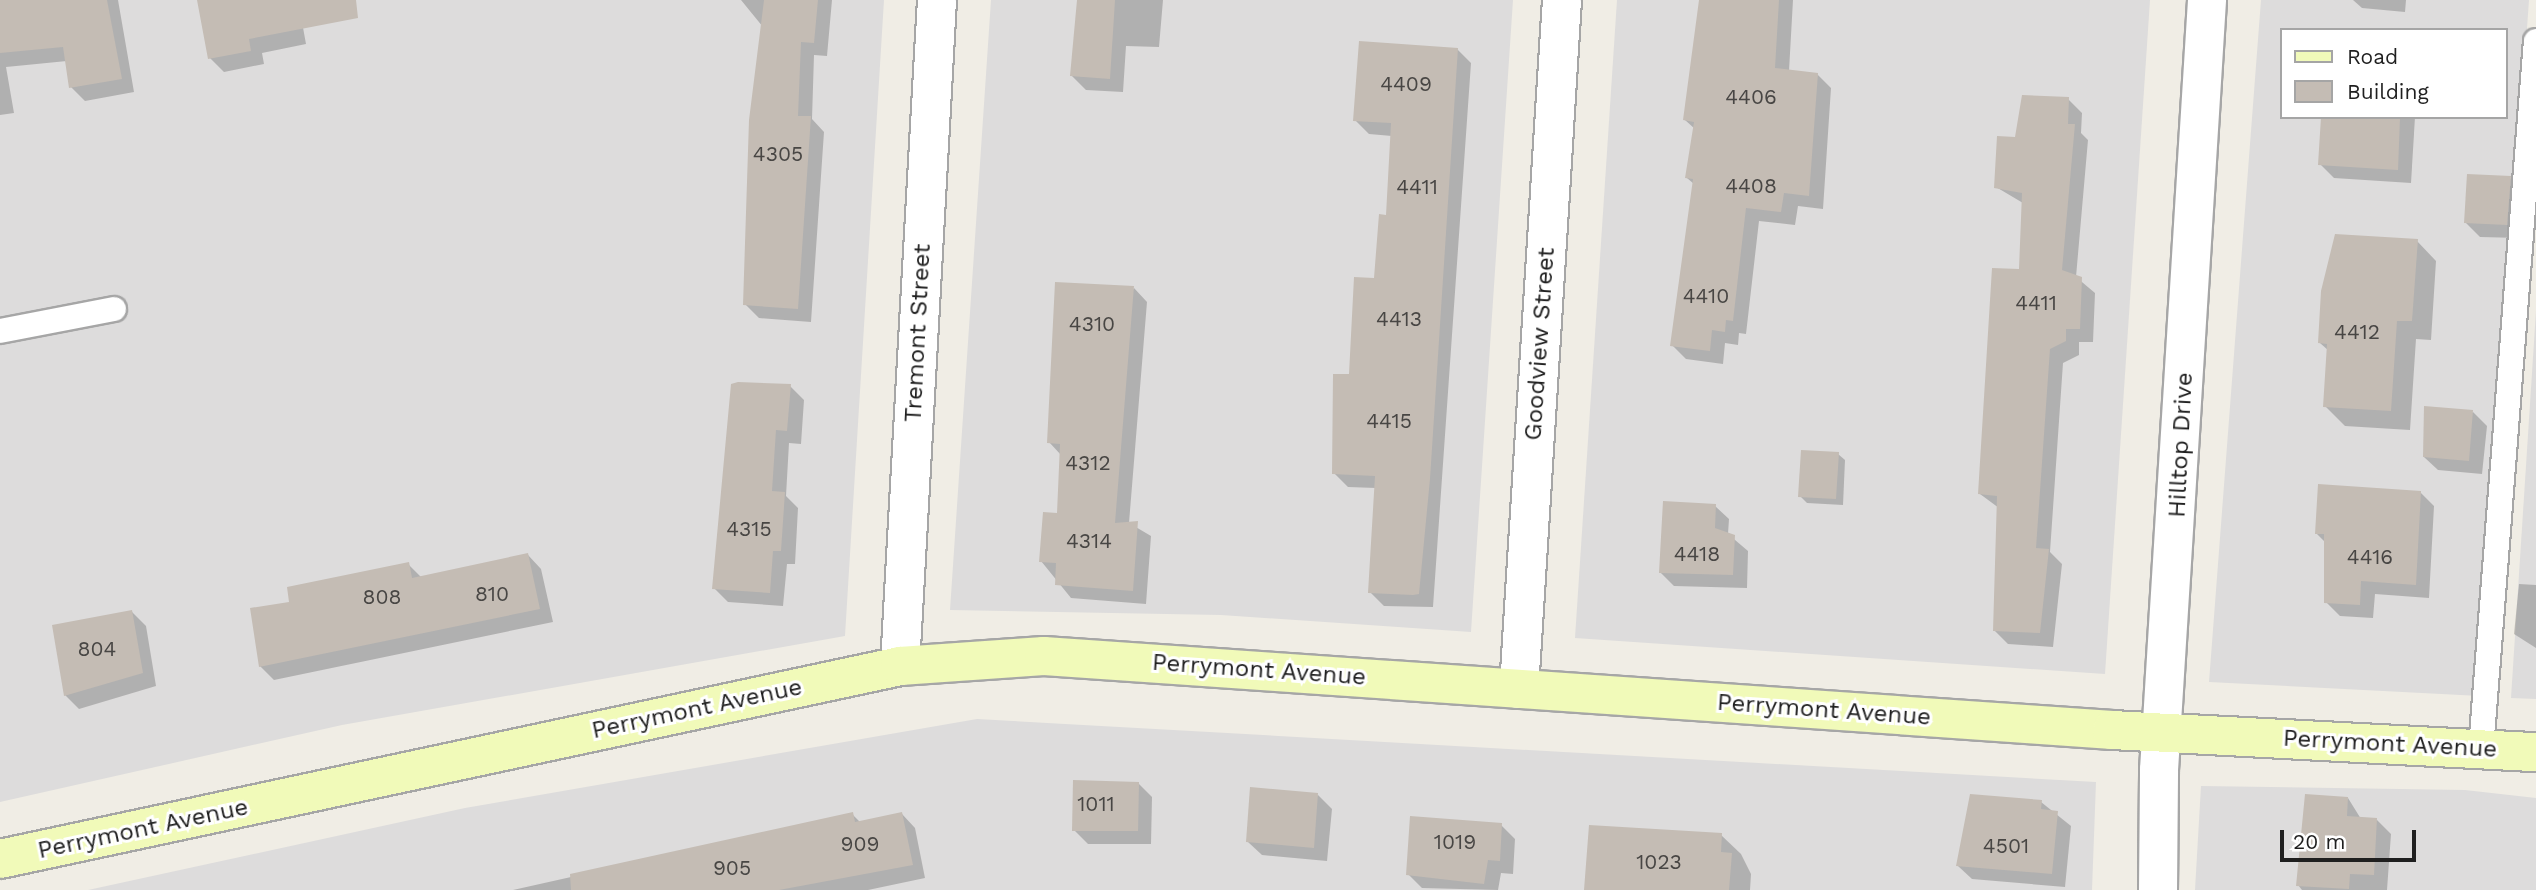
<!DOCTYPE html>
<style>
body{margin:0}
#map{position:relative;width:2536px;height:890px;overflow:hidden;background:#f0ede5;font-family:"Work Sans",sans-serif}
div>[style]{position:absolute}
.residential>*{inset:0;background:#dddcdc}
.shadow>*{inset:0;background:#0003}
.building>*{inset:0;background:#c4bcb4}
.roads{filter:drop-shadow(2px 0 #a6a6a6) drop-shadow(-2px 0 #a6a6a6) drop-shadow(0 2px #a6a6a6) drop-shadow(0 -2px #a6a6a6)}
.lane>*{height:24px;margin:-12px;padding:0 12px;transform-origin:12px;border-radius:12px;background:#fff}
.street>*{height:38px;margin:-19px;padding:0 19px;transform-origin:19px;border-radius:19px;background:#fff}
.secondary>*{height:38px;margin:-19px;padding:0 19px;transform-origin:19px;border-radius:19px;background:#f1fab9}
span{translate:-50% -50%;white-space:nowrap;text-align:center;line-height:1.15;-webkit-text-stroke:6px #fff;paint-order:stroke}
.number-label{font-size:21px;color:#484644}
.number-label span{-webkit-text-stroke-width:0}
.street-label{font-size:24px;color:#1f1f1f}
.legend{position:absolute;left:2280px;top:28px;width:228px;height:91px;box-sizing:border-box;background:#fff;border:2px solid #a5a5a5;margin:0;padding:9px 12px;list-style:none;font-size:21px;color:#1f1f1f}
.legend li{display:flex;align-items:center;gap:14px;height:35px}
.legend b{width:35px;border:2px solid #a5a5a5}
.scale{position:absolute;left:2280px;top:830px;width:136px;height:32px;box-sizing:border-box;border:4px solid #1f1f1f;border-top:0;padding-left:9px;font-size:21px;line-height:24px;white-space:nowrap;color:#1f1f1f;-webkit-text-stroke:5px #fff;paint-order:stroke}
</style>
<div id="map">
<div class="residential">
<div style="clip-path:polygon(0 0,884px 0,845px 636px,342px 725px,0 802px)"></div>
<div style="clip-path:polygon(991px 0,1513px 0,1471px 632px,1221px 615px,950px 610px)"></div>
<div style="clip-path:polygon(1617px 0,2150px 0,2105px 674px,1575px 638px)"></div>
<div style="clip-path:polygon(evenodd,2261px 0,2529px 0,2480px 696px,2209px 682px,2261px 0,2282px 30px,2506px 30px,2506px 117px,2282px 117px,2282px 30px)"></div>
<div style="clip-path:polygon(2536px 311px,2536px 699px,2511px 698px)"></div>
<div style="clip-path:polygon(977px 719px,2096px 782px,2092px 890px,88px 890px,465px 808px)"></div>
<div style="clip-path:polygon(2201px 786px,2465px 790px,2536px 798px,2536px 890px,2195px 890px)"></div>
</div>
<div class="shadow">
<div style="clip-path:polygon(0 0,118px 0,134px 92px,85px 101px,71px 87px,67px 61px,6px 67px,14px 113px,0 115px)"></div>
<div style="clip-path:polygon(199px 0,298px 0,306px 44px,262px 53px,264px 64px,224px 72px,210px 58px)"></div>
<div style="clip-path:polygon(741px 0,832px 0,827px 56px,814px 55px,812px 119px,824px 132px,811px 322px,759px 318px,745px 304px,763px 27px)"></div>
<div style="clip-path:polygon(1078px 0,1163px 0,1159px 47px,1126px 46px,1123px 92px,1086px 90px,1072px 76px)"></div>
<div style="clip-path:polygon(1700px 0,1793px 0,1789px 71px,1817px 74px,1831px 88px,1823px 209px,1798px 206px,1795px 225px,1759px 221px,1746px 334px,1739px 333px,1738px 345px,1725px 343px,1723px 364px,1686px 359px,1672px 345px,1694px 184px,1687px 178px,1695px 129px,1685px 120px)"></div>
<div style="clip-path:polygon(2353px 0,2406px 0,2405px 12px,2362px 8px)"></div>
<div style="clip-path:polygon(1457px 49px,1471px 63px,1433px 607px,1384px 606px,1370px 592px,1376px 488px,1348px 487px,1334px 473px,1388px 217px,1392px 136px,1369px 134px,1355px 120px)"></div>
<div style="clip-path:polygon(2068px 99px,2082px 113px,2081px 133px,2088px 140px,2076px 277px,2095px 293px,2093px 342px,2079px 342px,2079px 355px,2063px 363px,2050px 552px,2062px 564px,2053px 647px,2008px 644px,1994px 630px,1999px 508px,1980px 494px,2021px 271px,2023px 203px,1996px 187px,2017px 139px)"></div>
<div style="clip-path:polygon(2323px 117px,2415px 117px,2411px 183px,2334px 178px,2320px 164px)"></div>
<div style="clip-path:polygon(2510px 178px,2524px 192px,2520px 238px,2480px 237px,2466px 223px)"></div>
<div style="clip-path:polygon(2417px 241px,2436px 261px,2431px 340px,2416px 339px,2410px 430px,2345px 426px,2325px 406px,2329px 351px,2320px 343px)"></div>
<div style="clip-path:polygon(1134px 288px,1147px 302px,1129px 523px,1151px 536px,1146px 604px,1071px 598px,1041px 561px,1058px 515px,1061px 455px,1049px 442px)"></div>
<div style="clip-path:polygon(790px 386px,804px 400px,801px 444px,789px 443px,786px 496px,798px 508px,795px 564px,787px 564px,783px 606px,728px 602px,714px 588px)"></div>
<div style="clip-path:polygon(2473px 412px,2487px 426px,2482px 474px,2438px 470px,2424px 457px)"></div>
<div style="clip-path:polygon(1838px 454px,1845px 460px,1843px 505px,1807px 503px,1800px 496px)"></div>
<div style="clip-path:polygon(2420px 492px,2434px 506px,2429px 598px,2375px 594px,2373px 618px,2340px 616px,2326px 602px,2326px 543px,2316px 533px)"></div>
<div style="clip-path:polygon(1715px 506px,1729px 519px,1728px 534px,1748px 551px,1747px 588px,1674px 586px,1660px 572px)"></div>
<div style="clip-path:polygon(528px 555px,541px 569px,553px 622px,274px 680px,260px 666px,291px 603px,408px 564px,422px 578px)"></div>
<div style="clip-path:polygon(2519px 584px,2536px 585px,2536px 648px,2514px 634px)"></div>
<div style="clip-path:polygon(132px 612px,146px 626px,156px 686px,79px 709px,65px 695px)"></div>
<div style="clip-path:polygon(1138px 783px,1152px 797px,1151px 844px,1088px 844px,1074px 830px)"></div>
<div style="clip-path:polygon(1318px 795px,1332px 809px,1327px 861px,1262px 855px,1248px 842px)"></div>
<div style="clip-path:polygon(2348px 798px,2361px 819px,2377px 820px,2391px 834px,2387px 890px,2302px 890px,2298px 885px)"></div>
<div style="clip-path:polygon(2041px 802px,2071px 826px,2065px 887px,1972px 879px,1958px 866px)"></div>
<div style="clip-path:polygon(852px 814px,861px 823px,902px 814px,915px 828px,925px 878px,868px 890px,513px 890px)"></div>
<div style="clip-path:polygon(1501px 825px,1515px 839px,1513px 874px,1501px 873px,1498px 890px,1422px 888px,1408px 874px)"></div>
<div style="clip-path:polygon(1721px 835px,1741px 854px,1751px 874px,1750px 890px,1586px 890px)"></div>
</div>
<div class="building">
<div style="clip-path:polygon(0 0,107px 0,122px 79px,69px 88px,63px 47px,0 53px)"></div>
<div style="clip-path:polygon(197px 0,356px 0,358px 18px,249px 39px,251px 51px,208px 59px)"></div>
<div style="clip-path:polygon(764px 0,818px 0,814px 43px,801px 42px,798px 116px,811px 116px,798px 309px,743px 305px,749px 120px)"></div>
<div style="clip-path:polygon(1077px 0,1115px 0,1110px 79px,1070px 76px)"></div>
<div style="clip-path:polygon(1699px 0,1779px 0,1775px 68px,1818px 73px,1809px 196px,1784px 193px,1781px 212px,1746px 208px,1733px 321px,1726px 320px,1725px 332px,1712px 330px,1710px 351px,1670px 346px,1693px 179px,1685px 178px,1694px 122px,1683px 120px)"></div>
<div style="clip-path:polygon(1359px 41px,1458px 48px,1430px 479px,1419px 594px,1413px 595px,1368px 593px,1375px 476px,1332px 474px,1333px 374px,1349px 374px,1354px 277px,1374px 278px,1379px 214px,1386px 215px,1391px 123px,1353px 121px)"></div>
<div style="clip-path:polygon(2022px 95px,2069px 97px,2068px 124px,2075px 124px,2062px 270px,2082px 277px,2080px 329px,2066px 329px,2066px 341px,2050px 349px,2036px 548px,2049px 549px,2040px 633px,1993px 631px,1997px 496px,1978px 494px,1992px 268px,2019px 269px,2022px 193px,1994px 188px,1997px 136px,2015px 137px)"></div>
<div style="clip-path:polygon(2321px 117px,2400px 117px,2398px 170px,2318px 165px)"></div>
<div style="clip-path:polygon(2467px 174px,2511px 176px,2507px 225px,2464px 223px)"></div>
<div style="clip-path:polygon(2335px 234px,2418px 239px,2412px 321px,2397px 321px,2391px 411px,2323px 407px,2327px 344px,2318px 343px,2321px 291px)"></div>
<div style="clip-path:polygon(1055px 282px,1134px 286px,1115px 523px,1138px 521px,1133px 591px,1055px 585px,1056px 563px,1039px 562px,1043px 512px,1057px 513px,1060px 444px,1047px 443px)"></div>
<div style="clip-path:polygon(738px 382px,791px 384px,787px 431px,776px 430px,772px 491px,785px 492px,781px 551px,773px 551px,770px 593px,712px 589px,731px 384px)"></div>
<div style="clip-path:polygon(2424px 406px,2473px 410px,2469px 461px,2423px 457px)"></div>
<div style="clip-path:polygon(1801px 450px,1839px 452px,1836px 499px,1798px 497px)"></div>
<div style="clip-path:polygon(2318px 484px,2421px 491px,2416px 585px,2361px 581px,2360px 605px,2324px 603px,2324px 534px,2315px 534px)"></div>
<div style="clip-path:polygon(1663px 501px,1716px 504px,1715px 528px,1735px 535px,1733px 575px,1659px 573px)"></div>
<div style="clip-path:polygon(528px 553px,540px 609px,259px 667px,250px 608px,289px 602px,287px 587px,409px 562px,412px 578px)"></div>
<div style="clip-path:polygon(132px 610px,143px 673px,64px 696px,52px 625px)"></div>
<div style="clip-path:polygon(1073px 780px,1139px 782px,1138px 831px,1072px 831px)"></div>
<div style="clip-path:polygon(1250px 787px,1318px 793px,1314px 848px,1246px 842px)"></div>
<div style="clip-path:polygon(1970px 794px,2042px 800px,2041px 809px,2058px 811px,2052px 874px,1956px 866px)"></div>
<div style="clip-path:polygon(2305px 794px,2348px 797px,2347px 816px,2377px 818px,2374px 875px,2350px 874px,2349px 889px,2296px 886px)"></div>
<div style="clip-path:polygon(853px 812px,855px 822px,902px 812px,913px 865px,779px 890px,571px 890px,570px 874px)"></div>
<div style="clip-path:polygon(1410px 816px,1502px 823px,1500px 861px,1488px 860px,1484px 884px,1406px 875px)"></div>
<div style="clip-path:polygon(1589px 825px,1722px 833px,1721px 852px,1732px 853px,1729px 890px,1584px 890px)"></div>
</div>
<div class="roads">
<div class="lane">
<div style="left:0;top:331px;width:116px;rotate:-10.9deg"></div>
<div style="left:2481px;top:749px;width:710px;rotate:-85.56deg"></div>
</div>
<div class="street">
<div style="left:900px;top:666px;width:667px;rotate:-86.82deg"></div>
<div style="left:1519px;top:689px;width:690px;rotate:-86.43deg"></div>
<div style="left:2158px;top:890px;width:120px;rotate:-89.5deg"></div>
<div style="left:2159px;top:770px;width:771px;rotate:-86.43deg"></div>
</div>
<div class="secondary">
<div style="left:0;top:859px;width:920px;rotate:-12.1deg"></div>
<div style="left:900px;top:666px;width:144px;rotate:-4deg"></div>
<div style="left:1044px;top:656px;width:1071px;rotate:3.96deg"></div>
<div style="left:2112px;top:730px;width:425px;rotate:3deg"></div>
</div>
</div>
<div class="number-label">
<span style="left:1406px;top:84px">4409</span>
<span style="left:1751px;top:97px">4406</span>
<span style="left:778px;top:154px">4305</span>
<span style="left:1751px;top:186px">4408</span>
<span style="left:1417px;top:187px">4411</span>
<span style="left:1706px;top:296px">4410</span>
<span style="left:2036px;top:303px">4411</span>
<span style="left:1399px;top:319px">4413</span>
<span style="left:1092px;top:324px">4310</span>
<span style="left:2357px;top:332px">4412</span>
<span style="left:1389px;top:421px">4415</span>
<span style="left:1088px;top:463px">4312</span>
<span style="left:749px;top:529px">4315</span>
<span style="left:1089px;top:541px">4314</span>
<span style="left:1697px;top:554px">4418</span>
<span style="left:2370px;top:557px">4416</span>
<span style="left:492px;top:594px">810</span>
<span style="left:382px;top:597px">808</span>
<span style="left:97px;top:649px">804</span>
<span style="left:1096px;top:804px">1011</span>
<span style="left:1455px;top:842px">1019</span>
<span style="left:860px;top:844px">909</span>
<span style="left:2006px;top:846px">4501</span>
<span style="left:1659px;top:862px">1023</span>
<span style="left:732px;top:868px">905</span>
</div>
<div class="street-label">
<span style="left:918px;top:333px;rotate:-87deg">Tremont Street</span>
<span style="left:1540px;top:344px;rotate:-86deg">Goodview Street</span>
<span style="left:2181px;top:445px;rotate:-87deg">Hilltop Drive</span>
<span style="left:1259px;top:670px;rotate:4deg">Perrymont Avenue</span>
<span style="left:697px;top:709px;rotate:-12deg">Perrymont Avenue</span>
<span style="left:1824px;top:710px;rotate:4deg">Perrymont Avenue</span>
<span style="left:2390px;top:744px;rotate:3deg">Perrymont Avenue</span>
<span style="left:143px;top:829px;rotate:-12deg">Perrymont Avenue</span>
</div>
<ul class="legend">
<li><b style="height:9px;background:#f1fab9"></b>Road</li>
<li><b style="height:19px;background:#c4bcb4"></b>Building</li>
</ul>
<div class="scale">20 m</div>
</div>
